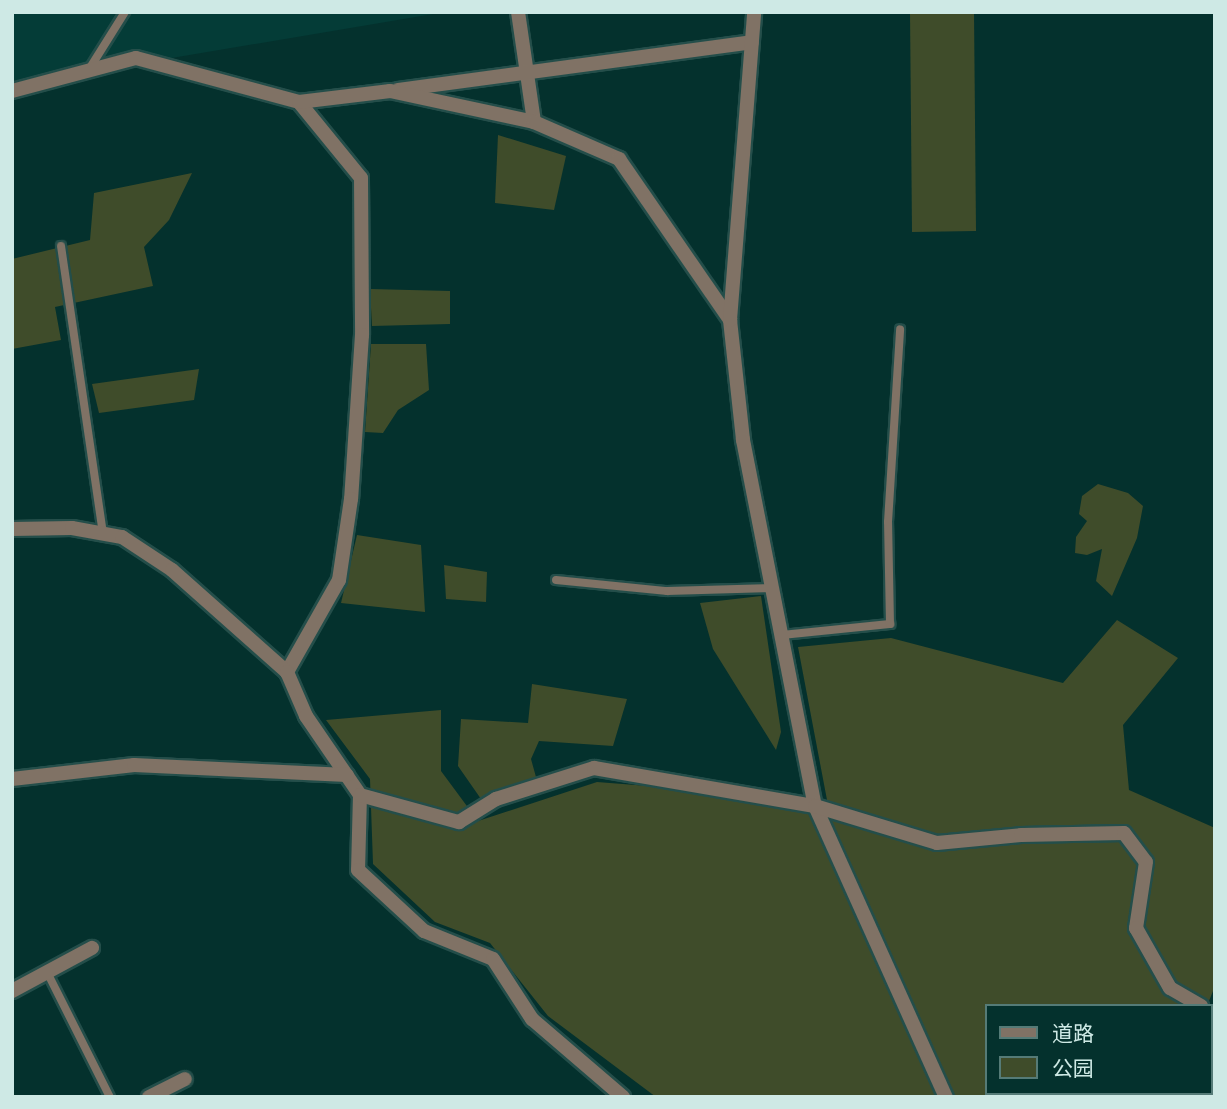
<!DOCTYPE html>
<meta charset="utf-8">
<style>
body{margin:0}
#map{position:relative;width:1227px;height:1109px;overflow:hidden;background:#04312d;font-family:"Source Sans 3","Noto Sans SC",sans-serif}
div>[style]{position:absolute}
.built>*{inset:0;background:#043c37}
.green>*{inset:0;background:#3f4c2a}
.roads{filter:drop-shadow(2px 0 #244e4a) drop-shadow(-2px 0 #244e4a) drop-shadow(0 2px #244e4a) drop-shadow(0 -2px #244e4a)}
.service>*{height:8px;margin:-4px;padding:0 4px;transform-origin:4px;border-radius:4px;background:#807265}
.minor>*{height:14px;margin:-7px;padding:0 7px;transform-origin:7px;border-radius:7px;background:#807265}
span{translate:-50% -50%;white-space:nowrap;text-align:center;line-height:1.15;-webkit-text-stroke:7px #04312d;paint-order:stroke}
.frame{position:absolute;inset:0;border:14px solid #cee9e5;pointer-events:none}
.legend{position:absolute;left:985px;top:1004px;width:228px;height:91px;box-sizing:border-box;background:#04312d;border:2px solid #557b77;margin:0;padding:9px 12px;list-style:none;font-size:21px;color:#cee9e5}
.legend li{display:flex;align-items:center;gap:14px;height:35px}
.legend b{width:35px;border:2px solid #557b77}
</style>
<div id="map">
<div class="built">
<div style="clip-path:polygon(12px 12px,445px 12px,12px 85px)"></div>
</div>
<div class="green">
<div style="clip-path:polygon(910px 12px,974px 12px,976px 231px,912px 232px)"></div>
<div style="clip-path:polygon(498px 135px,566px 156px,554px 210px,495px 203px)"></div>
<div style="clip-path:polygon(192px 173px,169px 220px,144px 247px,153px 286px,55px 307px,61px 340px,12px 349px,12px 259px,90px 240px,94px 193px)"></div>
<div style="clip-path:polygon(370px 289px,450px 291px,450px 324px,372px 326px)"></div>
<div style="clip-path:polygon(371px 344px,426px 344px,429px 390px,398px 410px,383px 433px,365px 432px)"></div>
<div style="clip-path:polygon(199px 369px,194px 400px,99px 413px,92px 384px)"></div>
<div style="clip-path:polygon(1098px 484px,1128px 493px,1143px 506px,1137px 538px,1112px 596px,1096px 581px,1102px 549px,1087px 555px,1075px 553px,1076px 537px,1087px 521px,1079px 514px,1082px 496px)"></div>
<div style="clip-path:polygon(357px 535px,421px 545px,425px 612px,341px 603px)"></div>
<div style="clip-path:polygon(444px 565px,487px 572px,486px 602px,446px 599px)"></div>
<div style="clip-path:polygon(761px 596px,781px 732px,776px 750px,713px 649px,700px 603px)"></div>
<div style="clip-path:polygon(1117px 620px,1178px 658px,1123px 725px,1129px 790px,1215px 828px,1215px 986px,1207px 1006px,987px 1006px,987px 1093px,1172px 1093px,1171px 1097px,656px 1097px,548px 1016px,490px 943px,435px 922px,373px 864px,370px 779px,326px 720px,441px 710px,441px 771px,478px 821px,597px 782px,827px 800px,798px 647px,891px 638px,1063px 683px)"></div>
<div style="clip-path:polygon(532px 684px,627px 699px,613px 746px,539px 741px,531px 759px,536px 777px,481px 799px,458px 766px,461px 719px,528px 723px)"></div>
</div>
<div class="roads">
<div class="service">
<div style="left:88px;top:71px;width:70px;rotate:-57.9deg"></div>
<div style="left:61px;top:246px;width:291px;rotate:81.7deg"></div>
<div style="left:556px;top:580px;width:112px;rotate:5.7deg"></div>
<div style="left:667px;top:591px;width:105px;rotate:-1.6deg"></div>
<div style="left:781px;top:635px;width:110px;rotate:-5.8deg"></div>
<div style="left:890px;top:624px;width:102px;rotate:-91.1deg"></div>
<div style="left:888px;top:522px;width:193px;rotate:-86.4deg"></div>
<div style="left:47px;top:972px;width:140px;rotate:63.3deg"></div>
</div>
<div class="minor">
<div style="left:518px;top:12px;width:111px;rotate:81.7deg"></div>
<div style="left:398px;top:90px;width:357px;rotate:-7.7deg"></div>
<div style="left:12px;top:91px;width:128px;rotate:-14.9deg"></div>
<div style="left:136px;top:58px;width:169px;rotate:15.1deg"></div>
<div style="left:299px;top:102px;width:98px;rotate:50.8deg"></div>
<div style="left:361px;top:178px;width:157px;rotate:89.6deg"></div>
<div style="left:362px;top:335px;width:164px;rotate:93.8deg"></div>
<div style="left:351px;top:499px;width:82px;rotate:98.4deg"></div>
<div style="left:339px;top:580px;width:106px;rotate:119.5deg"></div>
<div style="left:299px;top:102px;width:92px;rotate:-6.9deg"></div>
<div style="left:390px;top:91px;width:147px;rotate:12.1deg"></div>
<div style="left:534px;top:122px;width:93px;rotate:23.5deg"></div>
<div style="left:619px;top:159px;width:196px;rotate:55.4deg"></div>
<div style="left:730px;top:320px;width:121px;rotate:83.8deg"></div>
<div style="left:743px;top:440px;width:373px;rotate:78.9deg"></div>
<div style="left:815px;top:806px;width:319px;rotate:65.8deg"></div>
<div style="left:730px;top:320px;width:309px;rotate:-85.5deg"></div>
<div style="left:12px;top:529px;width:60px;rotate:-1deg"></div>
<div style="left:72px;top:528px;width:51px;rotate:10.2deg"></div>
<div style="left:122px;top:537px;width:60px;rotate:33.4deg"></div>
<div style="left:172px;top:570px;width:154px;rotate:41.6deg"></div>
<div style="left:287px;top:672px;width:48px;rotate:66.6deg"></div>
<div style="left:306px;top:716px;width:96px;rotate:55.6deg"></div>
<div style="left:360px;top:795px;width:75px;rotate:91.5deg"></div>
<div style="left:358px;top:870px;width:90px;rotate:42.7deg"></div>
<div style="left:424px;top:931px;width:74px;rotate:22.1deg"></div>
<div style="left:493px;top:959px;width:72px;rotate:57deg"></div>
<div style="left:532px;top:1019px;width:120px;rotate:40.6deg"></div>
<div style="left:12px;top:779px;width:123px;rotate:-6.5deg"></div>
<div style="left:134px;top:765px;width:213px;rotate:2.7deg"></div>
<div style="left:360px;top:795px;width:103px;rotate:15.3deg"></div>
<div style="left:459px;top:822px;width:44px;rotate:-31.9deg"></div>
<div style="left:496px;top:799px;width:103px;rotate:-17.6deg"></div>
<div style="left:594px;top:768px;width:224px;rotate:9.8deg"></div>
<div style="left:815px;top:806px;width:127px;rotate:16.9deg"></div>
<div style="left:937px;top:843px;width:84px;rotate:-5.4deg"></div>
<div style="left:1021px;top:835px;width:103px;rotate:-1.1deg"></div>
<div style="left:1124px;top:833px;width:36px;rotate:53deg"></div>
<div style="left:1146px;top:862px;width:67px;rotate:98.6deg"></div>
<div style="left:1136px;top:928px;width:69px;rotate:60.5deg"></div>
<div style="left:1170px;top:988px;width:36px;rotate:30deg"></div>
<div style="left:12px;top:991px;width:91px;rotate:-28.3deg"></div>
<div style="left:1211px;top:1025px;width:10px;rotate:-66deg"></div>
<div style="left:149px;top:1097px;width:40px;rotate:-26.6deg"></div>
<div style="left:1182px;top:1097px;width:4px;rotate:-63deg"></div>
</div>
</div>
<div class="frame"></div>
<ul class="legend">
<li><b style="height:9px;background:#807265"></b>道路</li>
<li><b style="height:19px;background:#3f4c2a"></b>公园</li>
</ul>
</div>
